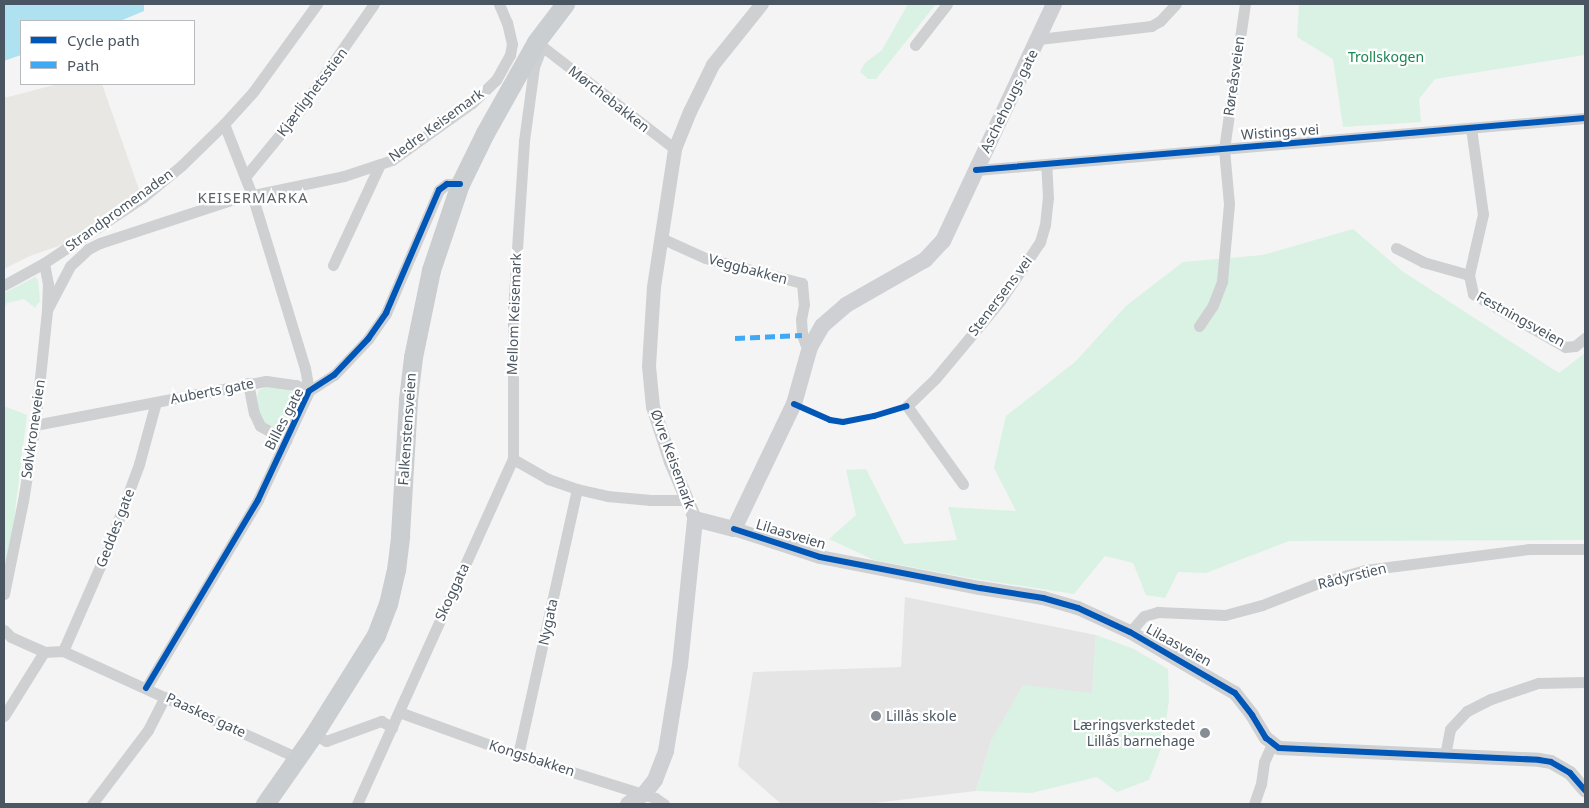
<!DOCTYPE html>
<meta charset="utf-8">
<style>
body{margin:0}
#map{position:relative;width:1589px;height:808px;overflow:hidden;background:#f4f4f4;font-family:"Noto Sans",sans-serif}
div>[style]{position:absolute}
.commercial>*{inset:0;background:#e8e7e3}
.education>*{inset:0;background:#e6e5e6}
.green>*{inset:0;background:#d9f2e3}
.water>*{inset:0;background:#aee2f0}
.minor>*{height:11px;margin:-5.5px;padding:0 5.5px;transform-origin:5.5px;border-radius:5.5px;background:#ced0d2}
.tertiary>*{height:14px;margin:-7px;padding:0 7px;transform-origin:7px;border-radius:7px;background:#ced0d2}
.secondary>*{height:16px;margin:-8px;padding:0 8px;transform-origin:8px;border-radius:8px;background:#ced0d4}
.primary>*{height:19px;margin:-9.5px;padding:0 9.5px;transform-origin:9.5px;border-radius:9.5px;background:#caced1}
.quiet>*{height:5px;margin-top:-2.5px;transform-origin:0;background:repeating-linear-gradient(90deg,#3fa9f5 0 10px,transparent 0 15px)}
.cycleway>*{height:6px;margin:-3px;padding:0 3px;transform-origin:3px;border-radius:3px;background:#0057b8}
.dots>*{width:14px;height:14px;translate:-50% -50%;box-sizing:border-box;border:2px solid #fff;border-radius:50%}
span{translate:-50% -50%;white-space:nowrap;text-align:center;line-height:1.15;-webkit-text-stroke:4.5px #fff;paint-order:stroke}
.park-label{font-size:14px;color:#17864f}
.street-label{font-size:14px;color:#4a5661}
.poi-label{font-size:14px;color:#4a5661}
.left{translate:0 -50%;text-align:left}
.right{translate:-100% -50%;text-align:right}
.neighbourhood-label{font-size:15px;color:#5f6368;letter-spacing:1px}
.frame{position:absolute;inset:0;border:5px solid #4a5661;pointer-events:none}
.legend{position:absolute;left:20px;top:20px;width:175px;height:65px;box-sizing:border-box;background:#fff;border:1px solid #b7bbc0;margin:0;padding:6px 9px;list-style:none;font-size:15px;color:#4a5661}
.legend li{display:flex;align-items:center;gap:10px;height:25px}
.legend b{width:25px;border:1px solid #b7bbc0}
</style>
<div id="map">
<div class="commercial">
<div style="clip-path:polygon(58px 84px,102px 84px,142px 198px,84px 237px,30px 256px,4px 269px,4px 98px)"></div>
</div>
<div class="education">
<div style="clip-path:polygon(905px 597px,1096px 635px,1092px 693px,992px 739px,976px 791px,866px 804px,781px 804px,738px 766px,753px 672px,901px 667px)"></div>
</div>
<div class="green">
<div style="clip-path:polygon(908px 4px,936px 4px,876px 79px,868px 79px,860px 72px,865px 63px,882px 50px)"></div>
<div style="clip-path:polygon(1299px 4px,1585px 4px,1585px 55px,1435px 79px,1419px 99px,1421px 122px,1343px 127px,1333px 59px,1297px 37px)"></div>
<div style="clip-path:polygon(1353px 229px,1402px 271px,1559px 373px,1585px 353px,1585px 540px,1289px 541px,1206px 573px,1178px 572px,1165px 598px,1146px 595px,1133px 563px,1105px 556px,1074px 594px,970px 578px,874px 560px,829px 539px,856px 515px,846px 470px,866px 469px,904px 544px,957px 540px,948px 507px,1016px 511px,994px 468px,1006px 416px,1075px 362px,1127px 305px,1183px 262px,1263px 255px)"></div>
<div style="clip-path:polygon(35px 277px,38px 280px,40px 301px,35px 308px,24px 299px,7px 303px,4px 309px,4px 293px)"></div>
<div style="clip-path:polygon(265px 387px,288px 389px,293px 393px,296px 400px,285px 424px,279px 428px,265px 425px,260px 418px,257px 396px,259px 390px)"></div>
<div style="clip-path:polygon(4px 406px,27px 415px,13px 528px,4px 570px)"></div>
<div style="clip-path:polygon(1096px 635px,1134px 649px,1168px 669px,1169px 700px,1163px 743px,1149px 780px,1117px 792px,1097px 777px,1031px 793px,976px 791px,992px 739px,1023px 685px,1092px 693px)"></div>
</div>
<div class="water">
<div style="clip-path:polygon(4px 4px,144px 4px,144px 11px,120px 21px,21px 21px,21px 55px,4px 61px)"></div>
</div>
<div class="minor">
<div style="left:1039px;top:39px;width:113px;rotate:-6.6deg"></div>
<div style="left:1151px;top:26px;width:10px;rotate:-29deg"></div>
<div style="left:1160px;top:21px;width:23px;rotate:-47deg"></div>
<div style="left:915px;top:45px;width:52px;rotate:-52deg"></div>
<div style="left:542px;top:46px;width:22px;rotate:111deg"></div>
<div style="left:534px;top:67px;width:75px;rotate:97.7deg"></div>
<div style="left:524px;top:141px;width:168px;rotate:93.7deg"></div>
<div style="left:513px;top:309px;width:150px;rotate:90deg"></div>
<div style="left:513px;top:459px;width:40px;rotate:29.7deg"></div>
<div style="left:548px;top:479px;width:31px;rotate:19deg"></div>
<div style="left:577px;top:489px;width:31px;rotate:13deg"></div>
<div style="left:607px;top:496px;width:44px;rotate:5.2deg"></div>
<div style="left:651px;top:500px;width:35px"></div>
<div style="left:543px;top:47px;width:167px;rotate:37.7deg"></div>
<div style="left:224px;top:124px;width:76px;rotate:68.5deg"></div>
<div style="left:252px;top:195px;width:181px;rotate:73deg"></div>
<div style="left:305px;top:368px;width:23px;rotate:80deg"></div>
<div style="left:1471px;top:128px;width:87px;rotate:82.1deg"></div>
<div style="left:1483px;top:214px;width:63px;rotate:102.9deg"></div>
<div style="left:1469px;top:275px;width:19px;rotate:78deg"></div>
<div style="left:1473px;top:294px;width:106px;rotate:29.9deg"></div>
<div style="left:1565px;top:347px;width:10px;rotate:-6deg"></div>
<div style="left:1575px;top:346px;width:13px;rotate:-39deg"></div>
<div style="left:976px;top:170px;width:611px;rotate:-4.88deg"></div>
<div style="left:245px;top:177px;width:87px;rotate:-50.6deg"></div>
<div style="left:300px;top:110px;width:129px;rotate:-55.1deg"></div>
<div style="left:661px;top:238px;width:48px;rotate:24.4deg"></div>
<div style="left:705px;top:258px;width:100px;rotate:14.5deg"></div>
<div style="left:802px;top:283px;width:21px;rotate:85deg"></div>
<div style="left:804px;top:304px;width:15px;rotate:101deg"></div>
<div style="left:801px;top:319px;width:16px;rotate:86deg"></div>
<div style="left:802px;top:335px;width:9px;rotate:69deg"></div>
<div style="left:805px;top:343px;width:6px;rotate:39deg"></div>
<div style="left:1396px;top:248px;width:30px;rotate:27deg"></div>
<div style="left:1423px;top:262px;width:48px;rotate:15.8deg"></div>
<div style="left:333px;top:265px;width:111px;rotate:-65deg"></div>
<div style="left:4px;top:285px;width:46px;rotate:-28.8deg"></div>
<div style="left:44px;top:263px;width:118px;rotate:-33.6deg"></div>
<div style="left:142px;top:198px;width:52px;rotate:-39.5deg"></div>
<div style="left:182px;top:165px;width:59px;rotate:-44.3deg"></div>
<div style="left:224px;top:124px;width:43px;rotate:-47.8deg"></div>
<div style="left:253px;top:92px;width:109px;rotate:-54deg"></div>
<div style="left:47px;top:310px;width:50px;rotate:-62.4deg"></div>
<div style="left:70px;top:266px;width:25px;rotate:-43deg"></div>
<div style="left:88px;top:249px;width:13px;rotate:-27deg"></div>
<div style="left:100px;top:243px;width:141px;rotate:-18.2deg"></div>
<div style="left:234px;top:199px;width:112px;rotate:-11.8deg"></div>
<div style="left:344px;top:176px;width:51px;rotate:-18.4deg"></div>
<div style="left:392px;top:160px;width:98px;rotate:-35.5deg"></div>
<div style="left:472px;top:103px;width:33px;rotate:-44deg"></div>
<div style="left:496px;top:80px;width:29px;rotate:-61deg"></div>
<div style="left:510px;top:55px;width:11px;rotate:-80deg"></div>
<div style="left:512px;top:44px;width:22px;rotate:-103deg"></div>
<div style="left:507px;top:23px;width:21px;rotate:-113deg"></div>
<div style="left:1199px;top:326px;width:25px;rotate:-56deg"></div>
<div style="left:1213px;top:305px;width:26px;rotate:-69deg"></div>
<div style="left:1222px;top:281px;width:77px;rotate:-84.8deg"></div>
<div style="left:1229px;top:204px;width:55px;rotate:-95.2deg"></div>
<div style="left:1224px;top:149px;width:147px;rotate:-81.8deg"></div>
<div style="left:248px;top:383px;width:31px;rotate:79deg"></div>
<div style="left:254px;top:413px;width:14px;rotate:65deg"></div>
<div style="left:260px;top:426px;width:30px;rotate:28deg"></div>
<div style="left:35px;top:425px;width:235px;rotate:-10.8deg"></div>
<div style="left:266px;top:381px;width:30px;rotate:8deg"></div>
<div style="left:296px;top:385px;width:14px;rotate:25deg"></div>
<div style="left:963px;top:484px;width:96px;rotate:-125.7deg"></div>
<div style="left:907px;top:406px;width:39px;rotate:-44deg"></div>
<div style="left:935px;top:379px;width:102px;rotate:-50.2deg"></div>
<div style="left:1000px;top:301px;width:71px;rotate:-55.9deg"></div>
<div style="left:1040px;top:242px;width:18px;rotate:-74deg"></div>
<div style="left:1045px;top:225px;width:27px;rotate:-84deg"></div>
<div style="left:1048px;top:198px;width:33px;rotate:-93deg"></div>
<div style="left:4px;top:594px;width:95px;rotate:-78.5deg"></div>
<div style="left:23px;top:501px;width:77px;rotate:-81deg"></div>
<div style="left:35px;top:425px;width:116px;rotate:-84deg"></div>
<div style="left:47px;top:310px;width:26px;rotate:-88deg"></div>
<div style="left:48px;top:284px;width:21px;rotate:-101deg"></div>
<div style="left:4px;top:630px;width:10px;rotate:45deg"></div>
<div style="left:11px;top:637px;width:36px;rotate:24deg"></div>
<div style="left:44px;top:652px;width:19px;rotate:-3deg"></div>
<div style="left:63px;top:651px;width:258px;rotate:24.5deg"></div>
<div style="left:1130px;top:632px;width:21px;rotate:-49deg"></div>
<div style="left:1144px;top:616px;width:15px;rotate:-16deg"></div>
<div style="left:1158px;top:612px;width:67px;rotate:2.6deg"></div>
<div style="left:1225px;top:615px;width:38px;rotate:-15deg"></div>
<div style="left:1262px;top:605px;width:58px;rotate:-21.3deg"></div>
<div style="left:1316px;top:584px;width:51px;rotate:-15.9deg"></div>
<div style="left:1365px;top:570px;width:165px;rotate:-7.3deg"></div>
<div style="left:1529px;top:549px;width:56px"></div>
<div style="left:63px;top:651px;width:112px;rotate:-66.4deg"></div>
<div style="left:108px;top:548px;width:90px;rotate:-69.7deg"></div>
<div style="left:139px;top:464px;width:64px;rotate:-74.7deg"></div>
<div style="left:146px;top:688px;width:219px;rotate:-59.2deg"></div>
<div style="left:258px;top:500px;width:120px;rotate:-64.9deg"></div>
<div style="left:309px;top:391px;width:30px;rotate:-33deg"></div>
<div style="left:334px;top:375px;width:50px;rotate:-46.6deg"></div>
<div style="left:368px;top:339px;width:32px;rotate:-55deg"></div>
<div style="left:386px;top:313px;width:134px;rotate:-66.7deg"></div>
<div style="left:439px;top:190px;width:10px;rotate:-37deg"></div>
<div style="left:447px;top:184px;width:13px"></div>
<div style="left:399px;top:712px;width:127px;rotate:19.9deg"></div>
<div style="left:518px;top:755px;width:144px;rotate:17.4deg"></div>
<div style="left:655px;top:798px;width:11px;rotate:34deg"></div>
<div style="left:4px;top:716px;width:75px;rotate:-58deg"></div>
<div style="left:314px;top:734px;width:14px;rotate:30deg"></div>
<div style="left:326px;top:741px;width:59px;rotate:-20deg"></div>
<div style="left:381px;top:721px;width:13px;rotate:29deg"></div>
<div style="left:518px;top:755px;width:272px;rotate:-77.5deg"></div>
<div style="left:1445px;top:755px;width:26px;rotate:-79deg"></div>
<div style="left:1450px;top:729px;width:25px;rotate:-47deg"></div>
<div style="left:1467px;top:711px;width:27px;rotate:-27deg"></div>
<div style="left:1491px;top:699px;width:50px;rotate:-18.8deg"></div>
<div style="left:1538px;top:683px;width:47px;rotate:-1.2deg"></div>
<div style="left:92px;top:804px;width:93px;rotate:-52.9deg"></div>
<div style="left:148px;top:730px;width:37px;rotate:-63deg"></div>
<div style="left:357px;top:804px;width:379px;rotate:-65.7deg"></div>
<div style="left:1254px;top:804px;width:21px;rotate:-71deg"></div>
<div style="left:1261px;top:784px;width:22px;rotate:-82deg"></div>
<div style="left:1264px;top:762px;width:20px;rotate:-66deg"></div>
</div>
<div class="tertiary">
<div style="left:695px;top:519px;width:62px;rotate:-112.8deg"></div>
<div style="left:671px;top:462px;width:58px;rotate:-108.1deg"></div>
<div style="left:653px;top:407px;width:41px;rotate:-95.6deg"></div>
<div style="left:649px;top:366px;width:79px;rotate:-86.4deg"></div>
<div style="left:654px;top:287px;width:140px;rotate:-81.3deg"></div>
<div style="left:675px;top:149px;width:40px;rotate:-68deg"></div>
<div style="left:690px;top:112px;width:52px;rotate:-63.9deg"></div>
<div style="left:713px;top:65px;width:78px;rotate:-51.2deg"></div>
<div style="left:734px;top:529px;width:90px;rotate:18deg"></div>
<div style="left:820px;top:557px;width:163px;rotate:11deg"></div>
<div style="left:980px;top:588px;width:64px;rotate:9deg"></div>
<div style="left:1043px;top:598px;width:36px;rotate:16deg"></div>
<div style="left:1078px;top:608px;width:57px;rotate:24.8deg"></div>
<div style="left:1130px;top:632px;width:121px;rotate:30.2deg"></div>
<div style="left:1235px;top:693px;width:28px;rotate:52deg"></div>
<div style="left:1252px;top:715px;width:27px;rotate:59deg"></div>
<div style="left:1266px;top:738px;width:16px;rotate:38deg"></div>
<div style="left:1279px;top:748px;width:260px;rotate:2.6deg"></div>
<div style="left:1539px;top:760px;width:12px;rotate:9deg"></div>
<div style="left:1551px;top:762px;width:22px;rotate:30deg"></div>
<div style="left:1570px;top:773px;width:23px;rotate:49deg"></div>
</div>
<div class="secondary">
<div style="left:628px;top:804px;width:19px;rotate:-32deg"></div>
<div style="left:644px;top:794px;width:18px;rotate:-52deg"></div>
<div style="left:655px;top:780px;width:31px;rotate:-69deg"></div>
<div style="left:666px;top:751px;width:87px;rotate:-80.8deg"></div>
<div style="left:680px;top:665px;width:147px;rotate:-84.1deg"></div>
<div style="left:695px;top:519px;width:40px;rotate:14.4deg"></div>
<div style="left:734px;top:529px;width:139px;rotate:-64.4deg"></div>
<div style="left:794px;top:404px;width:59px;rotate:-74.3deg"></div>
<div style="left:810px;top:347px;width:24px;rotate:-60deg"></div>
<div style="left:822px;top:326px;width:32px;rotate:-41deg"></div>
<div style="left:846px;top:305px;width:91px;rotate:-29.7deg"></div>
<div style="left:925px;top:260px;width:26px;rotate:-47deg"></div>
<div style="left:943px;top:241px;width:262px;rotate:-64.9deg"></div>
</div>
<div class="primary">
<div style="left:265px;top:804px;width:85px;rotate:-55deg"></div>
<div style="left:314px;top:734px;width:117px;rotate:-57.9deg"></div>
<div style="left:376px;top:635px;width:33px;rotate:-69deg"></div>
<div style="left:388px;top:604px;width:35px;rotate:-77deg"></div>
<div style="left:396px;top:570px;width:35px;rotate:-83deg"></div>
<div style="left:400px;top:535px;width:136px;rotate:-86.6deg"></div>
<div style="left:408px;top:399px;width:42px;rotate:-83.2deg"></div>
<div style="left:413px;top:357px;width:89px;rotate:-78.3deg"></div>
<div style="left:431px;top:270px;width:91px;rotate:-71.4deg"></div>
<div style="left:460px;top:184px;width:57px;rotate:-63.9deg"></div>
<div style="left:485px;top:133px;width:104px;rotate:-60.7deg"></div>
<div style="left:536px;top:42px;width:48px;rotate:-52.7deg"></div>
</div>
<div class="quiet">
<div style="left:735px;top:338px;width:67px;rotate:-2.6deg"></div>
</div>
<div class="cycleway">
<div style="left:976px;top:170px;width:611px;rotate:-4.88deg"></div>
<div style="left:794px;top:404px;width:39px;rotate:24deg"></div>
<div style="left:830px;top:420px;width:13px;rotate:9deg"></div>
<div style="left:843px;top:422px;width:32px;rotate:-11deg"></div>
<div style="left:874px;top:416px;width:34px;rotate:-17deg"></div>
<div style="left:734px;top:529px;width:90px;rotate:18deg"></div>
<div style="left:820px;top:557px;width:163px;rotate:11deg"></div>
<div style="left:980px;top:588px;width:64px;rotate:9deg"></div>
<div style="left:1043px;top:598px;width:36px;rotate:16deg"></div>
<div style="left:1078px;top:608px;width:57px;rotate:24.8deg"></div>
<div style="left:1130px;top:632px;width:121px;rotate:30.2deg"></div>
<div style="left:1235px;top:693px;width:28px;rotate:52deg"></div>
<div style="left:1252px;top:715px;width:27px;rotate:59deg"></div>
<div style="left:1266px;top:738px;width:16px;rotate:38deg"></div>
<div style="left:1279px;top:748px;width:260px;rotate:2.6deg"></div>
<div style="left:1539px;top:760px;width:12px;rotate:9deg"></div>
<div style="left:1551px;top:762px;width:22px;rotate:30deg"></div>
<div style="left:1570px;top:773px;width:23px;rotate:49deg"></div>
<div style="left:146px;top:688px;width:219px;rotate:-59.2deg"></div>
<div style="left:258px;top:500px;width:120px;rotate:-64.9deg"></div>
<div style="left:309px;top:391px;width:30px;rotate:-33deg"></div>
<div style="left:334px;top:375px;width:50px;rotate:-46.6deg"></div>
<div style="left:368px;top:339px;width:32px;rotate:-55deg"></div>
<div style="left:386px;top:313px;width:134px;rotate:-66.7deg"></div>
<div style="left:439px;top:190px;width:10px;rotate:-37deg"></div>
<div style="left:447px;top:184px;width:13px"></div>
</div>
<div class="dots">
<div style="left:876px;top:716px;background:#868d94"></div>
<div style="left:1205px;top:733px;background:#868d94"></div>
</div>
<div class="park-label">
<span style="left:1386px;top:57px">Trollskogen</span>
</div>
<div class="street-label">
<span style="left:1234px;top:76px;rotate:-82deg">Røreåsveien</span>
<span style="left:312px;top:92px;rotate:-53deg">Kjærlighetsstien</span>
<span style="left:609px;top:99px;rotate:38deg">Mørchebakken</span>
<span style="left:1009px;top:101px;rotate:-64deg">Aschehougs gate</span>
<span style="left:436px;top:125px;rotate:-36deg">Nedre Keisemark</span>
<span style="left:1280px;top:132px;rotate:-4deg">Wistings vei</span>
<span style="left:119px;top:210px;rotate:-36deg">Strandpromenaden</span>
<span style="left:748px;top:269px;rotate:15deg">Veggbakken</span>
<span style="left:1000px;top:296px;rotate:-53deg">Stenersens vei</span>
<span style="left:514px;top:314px;rotate:-88deg">Mellom Keisemark</span>
<span style="left:1521px;top:319px;rotate:29deg">Festningsveien</span>
<span style="left:212px;top:391px;rotate:-11deg">Auberts gate</span>
<span style="left:284px;top:419px;rotate:-63deg">Billes gate</span>
<span style="left:33px;top:429px;rotate:-82deg">Sølvkroneveien</span>
<span style="left:407px;top:429px;rotate:-86deg">Falkenstensveien</span>
<span style="left:673px;top:459px;rotate:70deg">Øvre Keisemark</span>
<span style="left:115px;top:528px;rotate:-69deg">Geddes gate</span>
<span style="left:791px;top:534px;rotate:17deg">Lilaasveien</span>
<span style="left:1352px;top:576px;rotate:-14deg">Rådyrstien</span>
<span style="left:452px;top:592px;rotate:-65deg">Skoggata</span>
<span style="left:548px;top:622px;rotate:-78deg">Nygata</span>
<span style="left:1179px;top:645px;rotate:29deg">Lilaasveien</span>
<span style="left:206px;top:715px;rotate:25deg">Paaskes gate</span>
<span style="left:532px;top:758px;rotate:18deg">Kongsbakken</span>
</div>
<div class="poi-label">
<span class="left" style="left:886px;top:716px">Lillås skole</span>
<span class="right" style="left:1195px;top:733px">Læringsverkstedet<br>Lillås barnehage</span>
</div>
<div class="neighbourhood-label">
<span style="left:253px;top:198px">KEISERMARKA</span>
</div>
<div class="frame"></div>
<ul class="legend">
<li><b style="height:6px;background:#0057b8"></b>Cycle path</li>
<li><b style="height:6px;background:#3fa9f5"></b>Path</li>
</ul>
</div>
